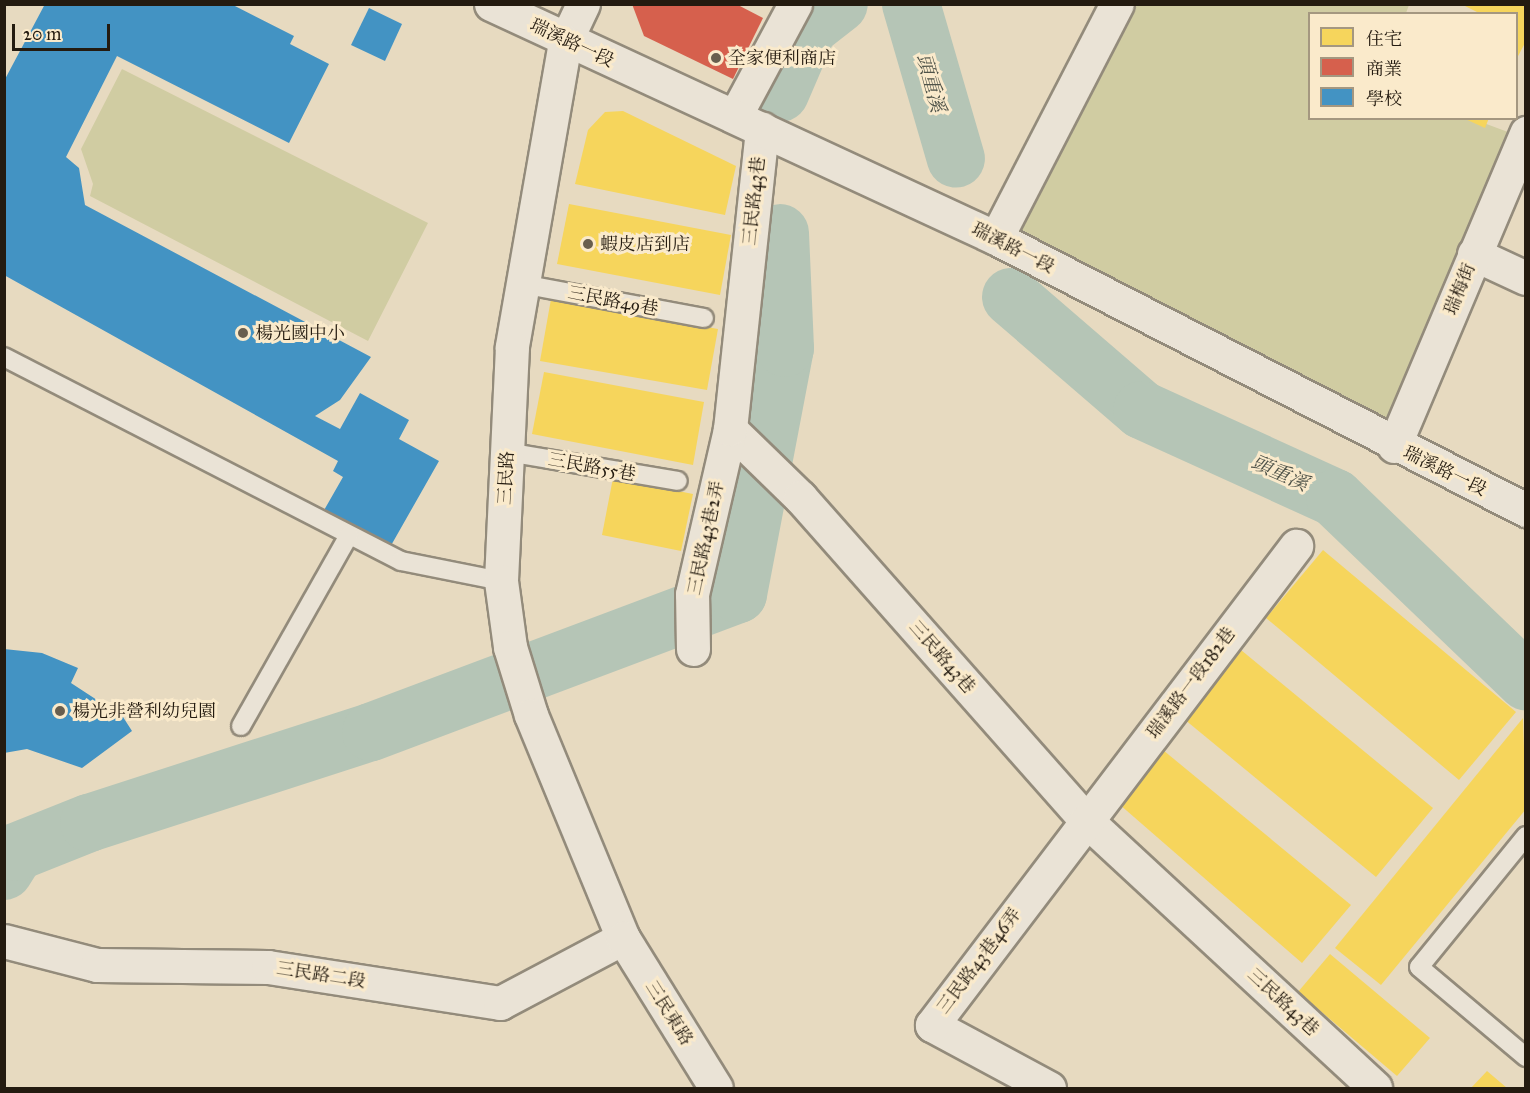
<!DOCTYPE html>
<meta charset="utf-8">
<style>
body{margin:0}
#map{position:relative;width:1530px;height:1093px;overflow:hidden;background:#e7dac0;font-family:"IM FELL Great Primer","Noto Serif TC",serif}
div>[style]{position:absolute}
.green>*{inset:0;background:#d0cca2}
.homes>*{inset:0;background:#f6d55c}
.shops>*{inset:0;background:#d6604d}
.schools>*{inset:0;background:#4393c3}
.river>*{height:58px;margin:-29px;padding:0 29px;transform-origin:29px;border-radius:29px;background:#b5c5b6}
.roads{filter:drop-shadow(2px 0 #938b7b) drop-shadow(-2px 0 #938b7b) drop-shadow(0 2px #938b7b) drop-shadow(0 -2px #938b7b)}
.service>*{height:18px;margin:-9px;padding:0 9px;transform-origin:9px;border-radius:9px;background:#eae3d6}
.minor>*{height:33px;margin:-16.5px;padding:0 16.5px;transform-origin:16.5px;border-radius:16.5px;background:#eae3d6}
.tertiary>*{height:33px;margin:-16.5px;padding:0 16.5px;transform-origin:16.5px;border-radius:16.5px;background:#eae3d6}
.dots>*{width:16px;height:16px;translate:-50% -50%;box-sizing:border-box;border:3px solid #faeacb;border-radius:50%}
span{translate:-50% -50%;white-space:nowrap;text-align:center;line-height:1.15;-webkit-text-stroke:6px #faeacb;paint-order:stroke}
.street-label{font-size:18px;color:#241b10}
.poi-label{font-size:18px;color:#241b10}
.left{translate:0 -50%;text-align:left}
.water-label{font-size:20px;color:#4f5349;font-style:italic}
.frame{position:absolute;inset:0;border:6px solid #241b10;pointer-events:none}
.legend{position:absolute;left:1308px;top:12px;width:210px;height:108px;box-sizing:border-box;background:#faeacb;border:2px solid #a49780;margin:0;padding:8px 10px;list-style:none;font-size:18px;color:#241b10}
.legend li{display:flex;align-items:center;gap:12px;height:30px}
.legend b{width:30px;border:2px solid #a49780}
.scale{position:absolute;left:12px;top:24px;width:98px;height:27px;box-sizing:border-box;border:3px solid #241b10;border-top:0;padding-left:8px;font-size:18px;line-height:21px;white-space:nowrap;color:#241b10;-webkit-text-stroke:4px #faeacb;paint-order:stroke}
</style>
<div id="map">
<div class="green">
<div style="clip-path:polygon(1117px 5px,1409px 5px,1406px 13px,1310px 14px,1310px 118px,1473px 119px,1524px 138px,1394px 446px,996px 238px)"></div>
<div style="clip-path:polygon(122px 69px,428px 223px,368px 341px,90px 196px,93px 184px,81px 149px)"></div>
</div>
<div class="homes">
<div style="clip-path:polygon(1461px 4px,1526px 4px,1526px 41px,1516px 60px,1516px 14px,1481px 14px)"></div>
<div style="clip-path:polygon(623px 111px,736px 166px,725px 215px,575px 184px,588px 130px,605px 112px)"></div>
<div style="clip-path:polygon(1463px 118px,1489px 118px,1485px 128px)"></div>
<div style="clip-path:polygon(569px 204px,731px 235px,720px 295px,557px 264px)"></div>
<div style="clip-path:polygon(551px 299px,718px 329px,707px 390px,540px 361px)"></div>
<div style="clip-path:polygon(544px 372px,704px 402px,693px 465px,532px 434px)"></div>
<div style="clip-path:polygon(613px 478px,693px 494px,681px 551px,602px 535px)"></div>
<div style="clip-path:polygon(1323px 550px,1516px 712px,1459px 780px,1266px 618px)"></div>
<div style="clip-path:polygon(1241px 650px,1433px 808px,1376px 877px,1184px 719px)"></div>
<div style="clip-path:polygon(1523px 718px,1526px 809px,1381px 985px,1335px 948px)"></div>
<div style="clip-path:polygon(1163px 750px,1351px 905px,1302px 963px,1119px 804px)"></div>
<div style="clip-path:polygon(1330px 954px,1430px 1038px,1397px 1076px,1298px 992px)"></div>
<div style="clip-path:polygon(1487px 1071px,1507px 1088px,1471px 1088px)"></div>
</div>
<div class="shops">
<div style="clip-path:polygon(632px 4px,736px 4px,763px 18px,733px 79px,644px 36px)"></div>
</div>
<div class="schools">
<div style="clip-path:polygon(45px 4px,231px 4px,294px 36px,290px 44px,329px 64px,289px 143px,117px 56px,66px 157px,79px 168px,85px 205px,371px 357px,340px 400px,315px 416px,340px 429px,360px 393px,409px 420px,399px 439px,439px 461px,389px 549px,323px 512px,343px 477px,333px 471px,338px 461px,4px 275px,4px 81px)"></div>
<div style="clip-path:polygon(369px 8px,402px 24px,385px 61px,351px 45px)"></div>
<div style="clip-path:polygon(4px 649px,42px 653px,78px 668px,71px 683px,123px 717px,132px 731px,82px 768px,27px 749px,4px 753px)"></div>
</div>
<div class="river">
<div style="left:911px;top:4px;width:161px;rotate:73.8deg"></div>
<div style="left:780px;top:93px;width:71px;rotate:-66.7deg"></div>
<div style="left:808px;top:28px;width:39px;rotate:-38deg"></div>
<div style="left:1011px;top:297px;width:173px;rotate:40.8deg"></div>
<div style="left:1142px;top:410px;width:212px;rotate:24.5deg"></div>
<div style="left:1335px;top:498px;width:265px;rotate:43.8deg"></div>
<div style="left:4px;top:871px;width:22px;rotate:-58deg"></div>
<div style="left:16px;top:852px;width:79px;rotate:-21.7deg"></div>
<div style="left:89px;top:823px;width:296px;rotate:-17.9deg"></div>
<div style="left:371px;top:732px;width:392px;rotate:-20.6deg"></div>
<div style="left:738px;top:594px;width:250px;rotate:-79.2deg"></div>
<div style="left:785px;top:348px;width:115px;rotate:-92.5deg"></div>
</div>
<div class="roads">
<div class="service">
<div style="left:522px;top:284px;width:185px;rotate:10.6deg"></div>
<div style="left:4px;top:357px;width:446px;rotate:27.2deg"></div>
<div style="left:401px;top:561px;width:102px;rotate:11.3deg"></div>
<div style="left:507px;top:452px;width:173px;rotate:9.6deg"></div>
<div style="left:241px;top:726px;width:219px;rotate:-60.5deg"></div>
<div style="left:1526px;top:836px;width:169px;rotate:129.2deg"></div>
<div style="left:1419px;top:967px;width:140px;rotate:40.1deg"></div>
</div>
<div class="minor">
<div style="left:735px;top:116px;width:127px;rotate:-61.8deg"></div>
<div style="left:996px;top:238px;width:263px;rotate:-62.7deg"></div>
<div style="left:1474px;top:254px;width:57px;rotate:24.8deg"></div>
<div style="left:730px;top:429px;width:98px;rotate:44.2deg"></div>
<div style="left:800px;top:497px;width:431px;rotate:48.5deg"></div>
<div style="left:1086px;top:820px;width:394px;rotate:42.8deg"></div>
<div style="left:1394px;top:446px;width:340px;rotate:-67.1deg"></div>
<div style="left:693px;top:649px;width:55px;rotate:-91deg"></div>
<div style="left:692px;top:594px;width:169px;rotate:-77deg"></div>
<div style="left:730px;top:429px;width:302px;rotate:-83.9deg"></div>
<div style="left:4px;top:941px;width:96px;rotate:14.5deg"></div>
<div style="left:97px;top:965px;width:171px;rotate:0.7deg"></div>
<div style="left:268px;top:967px;width:235px;rotate:8.8deg"></div>
<div style="left:500px;top:1003px;width:139px;rotate:-27.9deg"></div>
<div style="left:1049px;top:1088px;width:133px;rotate:-151.7deg"></div>
<div style="left:932px;top:1025px;width:602px;rotate:-52.77deg"></div>
</div>
<div class="tertiary">
<div style="left:491px;top:4px;width:557px;rotate:24.86deg"></div>
<div style="left:996px;top:238px;width:596px;rotate:27.17deg"></div>
<div style="left:583px;top:4px;width:42px;rotate:115.3deg"></div>
<div style="left:565px;top:42px;width:310px;rotate:99.9deg"></div>
<div style="left:512px;top:347px;width:234px;rotate:92.7deg"></div>
<div style="left:501px;top:581px;width:67px;rotate:82.2deg"></div>
<div style="left:510px;top:647px;width:71px;rotate:72.8deg"></div>
<div style="left:531px;top:715px;width:241px;rotate:67.6deg"></div>
<div style="left:623px;top:938px;width:176px;rotate:58.2deg"></div>
</div>
</div>
<div class="dots">
<div style="left:716px;top:58px;background:#685e4e"></div>
<div style="left:588px;top:244px;background:#685e4e"></div>
<div style="left:243px;top:333px;background:#685e4e"></div>
<div style="left:60px;top:711px;background:#685e4e"></div>
</div>
<div class="street-label">
<span style="left:572px;top:43px;rotate:25deg">瑞溪路一段</span>
<span style="left:754px;top:201px;rotate:-84deg">三民路43巷</span>
<span style="left:1013px;top:248px;rotate:27deg">瑞溪路一段</span>
<span style="left:1460px;top:289px;rotate:-68deg">瑞梅街</span>
<span style="left:613px;top:301px;rotate:11deg">三民路49巷</span>
<span style="left:592px;top:467px;rotate:10deg">三民路55巷</span>
<span style="left:1445px;top:471px;rotate:26deg">瑞溪路一段</span>
<span style="left:506px;top:478px;rotate:-87deg">三民路</span>
<span style="left:706px;top:538px;rotate:-78deg">三民路43巷2弄</span>
<span style="left:942px;top:657px;rotate:49deg">三民路43巷</span>
<span style="left:1191px;top:683px;rotate:-53deg">瑞溪路一段182巷</span>
<span style="left:979px;top:961px;rotate:-53deg">三民路43巷46弄</span>
<span style="left:321px;top:975px;rotate:9deg">三民路二段</span>
<span style="left:1283px;top:1002px;rotate:43deg">三民路43巷</span>
<span style="left:669px;top:1013px;rotate:58deg">三民東路</span>
</div>
<div class="poi-label">
<span class="left" style="left:728px;top:58px">全家便利商店</span>
<span class="left" style="left:600px;top:244px">蝦皮店到店</span>
<span class="left" style="left:255px;top:333px">楊光國中小</span>
<span class="left" style="left:72px;top:711px">楊光非營利幼兒園</span>
</div>
<div class="water-label">
<span style="left:931px;top:83px;rotate:75deg">頭重溪</span>
<span style="left:1280px;top:473px;rotate:24deg">頭重溪</span>
</div>
<div class="frame"></div>
<ul class="legend">
<li><b style="height:16px;background:#f6d55c"></b>住宅</li>
<li><b style="height:16px;background:#d6604d"></b>商業</li>
<li><b style="height:16px;background:#4393c3"></b>學校</li>
</ul>
<div class="scale">20 m</div>
</div>
